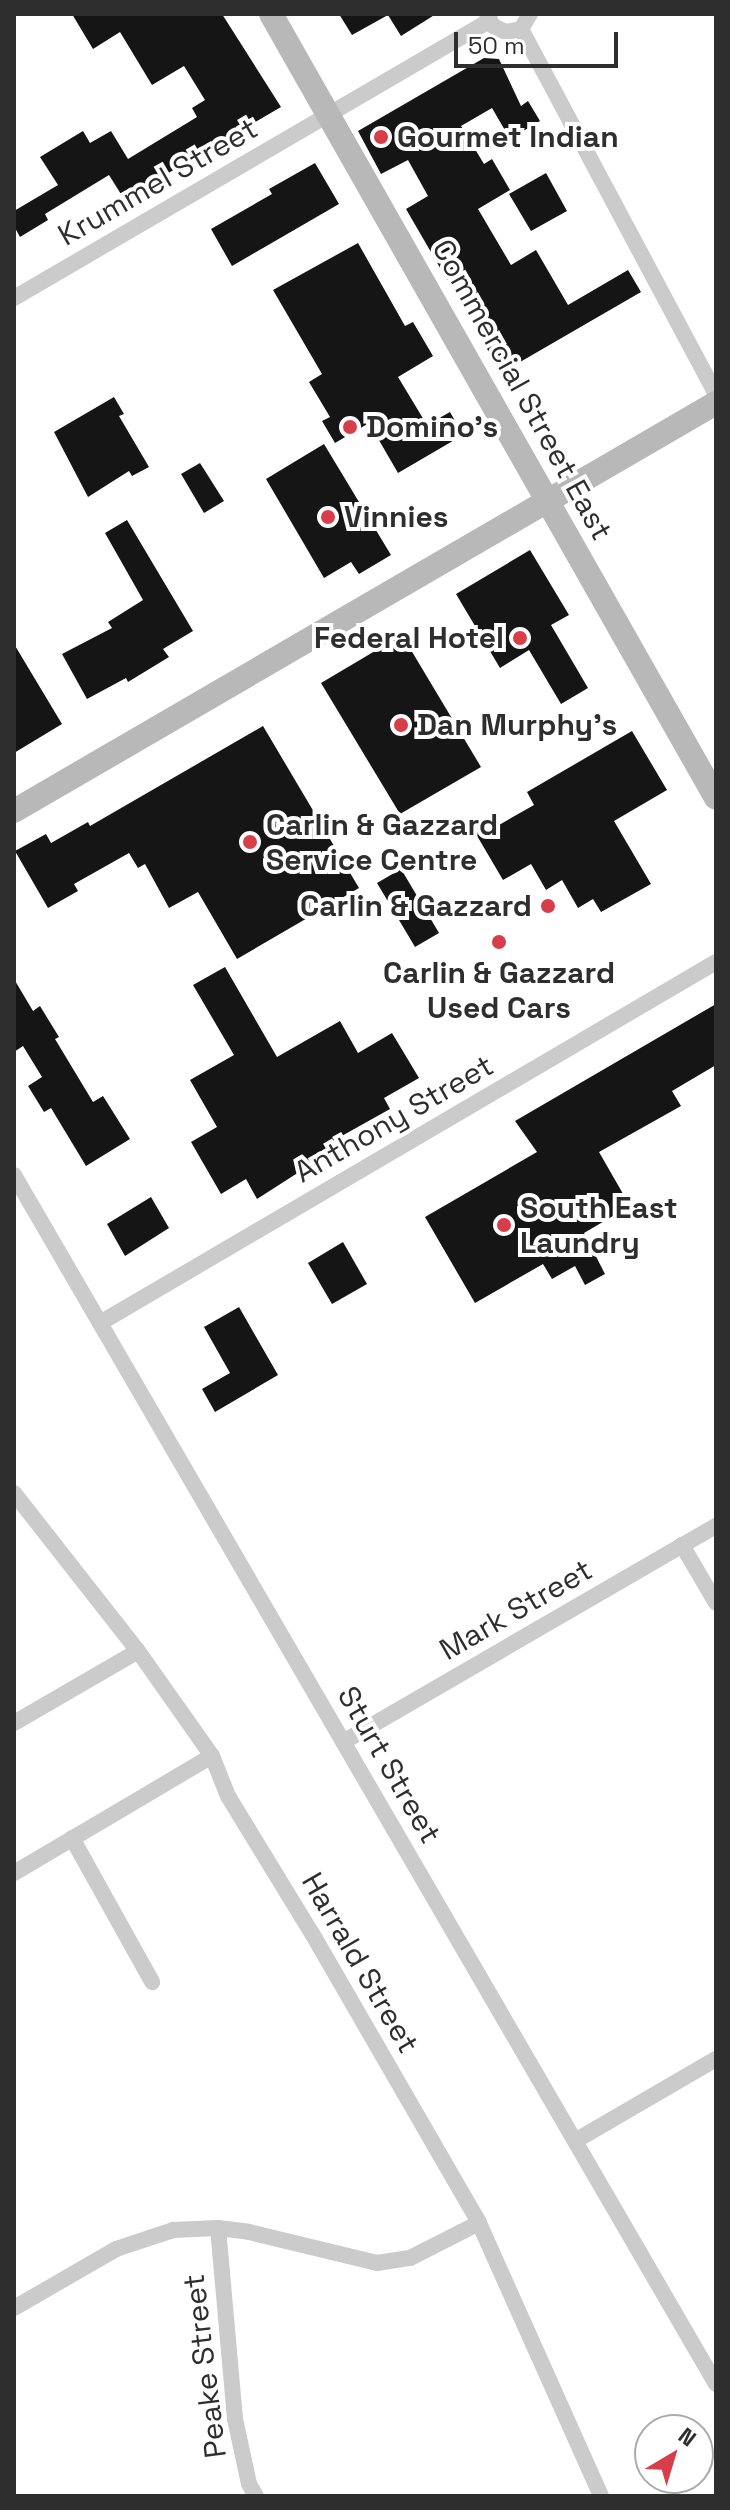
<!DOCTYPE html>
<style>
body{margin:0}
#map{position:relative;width:730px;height:2510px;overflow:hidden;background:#fff;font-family:"Space Grotesk",sans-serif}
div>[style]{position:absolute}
.building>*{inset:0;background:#151515}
.street>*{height:16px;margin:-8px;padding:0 8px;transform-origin:8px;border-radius:8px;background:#cbcbcb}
.secondary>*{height:24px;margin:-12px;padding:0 12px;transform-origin:12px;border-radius:12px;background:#b8b8b8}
.dots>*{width:22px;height:22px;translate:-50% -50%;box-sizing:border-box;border:4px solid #fff;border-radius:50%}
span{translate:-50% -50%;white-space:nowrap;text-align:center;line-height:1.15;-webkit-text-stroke:8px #fff;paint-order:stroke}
.poi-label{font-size:30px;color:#2e2e2e;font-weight:700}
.left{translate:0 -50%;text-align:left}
.right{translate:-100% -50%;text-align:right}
.street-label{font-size:30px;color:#2e2e2e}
.frame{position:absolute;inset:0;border:16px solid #2e2e2e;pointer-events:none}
.north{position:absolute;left:634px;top:2414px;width:80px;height:80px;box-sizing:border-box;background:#fff;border:2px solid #ababab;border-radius:50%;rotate:38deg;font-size:22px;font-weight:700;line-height:32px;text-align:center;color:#2e2e2e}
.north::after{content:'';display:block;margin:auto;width:28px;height:36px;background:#d73e49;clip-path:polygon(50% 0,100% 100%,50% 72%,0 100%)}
.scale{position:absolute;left:454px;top:32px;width:164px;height:36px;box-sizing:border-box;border:4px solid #2e2e2e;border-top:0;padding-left:10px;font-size:24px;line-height:28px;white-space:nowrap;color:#2e2e2e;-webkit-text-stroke:6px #fff;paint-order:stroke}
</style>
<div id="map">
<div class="building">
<div style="clip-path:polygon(72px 14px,222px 14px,281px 107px,124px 199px,109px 175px,45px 214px,48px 220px,20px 237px,14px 226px,14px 211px,58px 185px,40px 157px,83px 131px,90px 143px,111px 131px,128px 159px,197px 117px,192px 108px,205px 100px,184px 66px,152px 85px,120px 32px,93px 49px)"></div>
<div style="clip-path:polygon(339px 14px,436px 14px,401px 36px,388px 15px,352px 35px)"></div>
<div style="clip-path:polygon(484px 58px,499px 59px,521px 106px,528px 101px,540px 121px,510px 139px,492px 108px,461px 126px,484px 164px,492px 159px,510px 190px,478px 209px,511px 265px,536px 250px,568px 305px,628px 270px,641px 292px,501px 373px,406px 209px,428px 196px,408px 160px,381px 174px,358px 131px)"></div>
<div style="clip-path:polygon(315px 163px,339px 204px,232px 266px,211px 229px,272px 194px,269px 189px)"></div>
<div style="clip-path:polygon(546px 173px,567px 211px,531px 231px,509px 194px)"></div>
<div style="clip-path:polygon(358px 243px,405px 326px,413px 322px,433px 356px,398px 377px,427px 425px,450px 412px,463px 435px,398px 473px,369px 423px,335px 443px,322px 421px,330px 417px,309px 382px,322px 374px,273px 290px)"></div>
<div style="clip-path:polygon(114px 397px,124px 414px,119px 416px,149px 467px,132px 476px,129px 471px,88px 497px,54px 432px)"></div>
<div style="clip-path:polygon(324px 444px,391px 555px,359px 574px,351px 562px,324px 578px,266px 479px)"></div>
<div style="clip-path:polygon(200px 463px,224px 501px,204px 513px,181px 474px)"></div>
<div style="clip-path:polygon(127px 520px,193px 631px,163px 649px,169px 657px,128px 682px,126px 678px,87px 699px,62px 654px,112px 628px,108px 622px,143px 600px,105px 533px)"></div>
<div style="clip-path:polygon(530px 550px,569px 615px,551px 625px,588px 688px,561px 704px,529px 650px,500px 668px,456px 594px)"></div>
<div style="clip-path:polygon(402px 635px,481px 767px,400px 814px,321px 683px)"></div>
<div style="clip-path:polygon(14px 644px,62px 724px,14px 753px)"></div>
<div style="clip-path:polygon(263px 726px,359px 888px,237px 959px,198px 892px,169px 908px,145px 864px,138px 868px,129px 853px,74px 884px,78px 891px,48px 908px,15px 851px,46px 834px,51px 843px,88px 822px,90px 826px)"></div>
<div style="clip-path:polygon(632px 731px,667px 790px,614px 821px,651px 884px,601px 912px,593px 899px,578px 908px,562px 880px,546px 890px,531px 864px,503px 880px,473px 829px,494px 817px,499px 825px,534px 805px,527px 792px)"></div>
<div style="clip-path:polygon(401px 869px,439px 933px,415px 947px,377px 883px)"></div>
<div style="clip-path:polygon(225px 967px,277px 1057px,340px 1021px,358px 1053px,392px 1033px,419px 1078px,384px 1098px,390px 1109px,331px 1142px,335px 1149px,257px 1199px,246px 1179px,221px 1194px,191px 1142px,217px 1127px,190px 1080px,234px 1055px,193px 985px)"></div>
<div style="clip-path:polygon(14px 979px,33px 1011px,40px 1006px,59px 1037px,55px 1039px,93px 1102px,103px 1096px,130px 1139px,86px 1166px,51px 1108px,44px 1112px,28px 1086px,42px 1077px,23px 1046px,14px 1052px)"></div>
<div style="clip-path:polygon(716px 1004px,716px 1065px,672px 1091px,681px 1106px,599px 1152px,630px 1206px,584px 1233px,605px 1274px,585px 1285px,575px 1266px,552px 1279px,543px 1264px,475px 1303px,425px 1217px,537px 1152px,515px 1121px)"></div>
<div style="clip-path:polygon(151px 1197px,169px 1228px,125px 1256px,107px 1224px)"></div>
<div style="clip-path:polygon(343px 1242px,367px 1284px,332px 1304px,308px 1263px)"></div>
<div style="clip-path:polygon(239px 1307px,278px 1375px,215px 1412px,202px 1389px,230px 1373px,204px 1327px)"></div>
</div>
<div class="street">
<div style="left:487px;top:14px;width:13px;rotate:63deg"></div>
<div style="left:493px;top:26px;width:14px;rotate:25deg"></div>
<div style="left:506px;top:32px;width:15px;rotate:-11deg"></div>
<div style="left:521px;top:29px;width:17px;rotate:-59deg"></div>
<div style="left:521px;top:29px;width:414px;rotate:61.9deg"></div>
<div style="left:14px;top:298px;width:550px;rotate:-30.25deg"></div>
<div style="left:14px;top:1175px;width:1398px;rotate:59.86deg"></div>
<div style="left:100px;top:1323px;width:714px;rotate:-30.37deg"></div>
<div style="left:14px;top:1493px;width:201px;rotate:51.9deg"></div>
<div style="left:138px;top:1651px;width:128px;rotate:54.8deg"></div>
<div style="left:212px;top:1756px;width:43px;rotate:68.2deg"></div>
<div style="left:228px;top:1796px;width:163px;rotate:58.6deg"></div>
<div style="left:313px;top:1935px;width:332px;rotate:60deg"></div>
<div style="left:479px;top:2223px;width:299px;rotate:65.9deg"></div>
<div style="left:682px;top:1545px;width:67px;rotate:59.6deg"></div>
<div style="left:14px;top:1723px;width:143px;rotate:-30.1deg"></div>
<div style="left:343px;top:1742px;width:431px;rotate:-30.1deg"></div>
<div style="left:72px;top:1838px;width:165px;rotate:60.9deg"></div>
<div style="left:14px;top:1873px;width:230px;rotate:-30.6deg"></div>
<div style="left:575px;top:2141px;width:163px;rotate:-30.2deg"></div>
<div style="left:218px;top:2228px;width:192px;rotate:84.9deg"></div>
<div style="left:235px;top:2419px;width:66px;rotate:77.8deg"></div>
<div style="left:249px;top:2484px;width:14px;rotate:60deg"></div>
<div style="left:14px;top:2308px;width:118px;rotate:-30deg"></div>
<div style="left:116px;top:2249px;width:60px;rotate:-18.4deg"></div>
<div style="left:173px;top:2230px;width:45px;rotate:-2.5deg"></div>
<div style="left:218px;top:2228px;width:31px;rotate:7deg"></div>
<div style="left:249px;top:2232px;width:132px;rotate:13.6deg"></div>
<div style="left:377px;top:2263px;width:33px;rotate:-9deg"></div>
<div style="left:410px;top:2258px;width:77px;rotate:-26.9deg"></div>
</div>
<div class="secondary">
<div style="left:271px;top:14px;width:901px;rotate:60.42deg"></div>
<div style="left:14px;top:811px;width:812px;rotate:-30.17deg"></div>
</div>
<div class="dots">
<div style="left:381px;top:137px;background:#d73e49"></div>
<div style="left:350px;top:427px;background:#d73e49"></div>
<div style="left:328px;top:517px;background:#d73e49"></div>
<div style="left:520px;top:638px;background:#d73e49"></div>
<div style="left:401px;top:725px;background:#d73e49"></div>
<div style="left:250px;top:842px;background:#d73e49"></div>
<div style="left:548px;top:906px;background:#d73e49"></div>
<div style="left:499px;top:942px;background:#d73e49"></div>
<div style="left:504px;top:1225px;background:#d73e49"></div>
</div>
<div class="poi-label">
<span class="left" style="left:397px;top:137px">Gourmet Indian</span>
<span class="left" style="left:366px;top:427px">Domino's</span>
<span class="left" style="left:344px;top:517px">Vinnies</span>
<span class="right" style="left:504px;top:638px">Federal Hotel</span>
<span class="left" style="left:417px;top:725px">Dan Murphy's</span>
<span class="left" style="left:266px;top:842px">Carlin &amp; Gazzard<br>Service Centre</span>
<span class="right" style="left:532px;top:906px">Carlin &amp; Gazzard</span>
<span style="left:499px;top:990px">Carlin &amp; Gazzard<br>Used Cars</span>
<span class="left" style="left:520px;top:1225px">South East<br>Laundry</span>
</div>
<div class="street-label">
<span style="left:158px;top:182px;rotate:-30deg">Krummel Street</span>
<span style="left:522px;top:390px;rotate:61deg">Commercial Street East</span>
<span style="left:394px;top:1119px;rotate:-30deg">Anthony Street</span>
<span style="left:516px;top:1610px;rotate:-30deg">Mark Street</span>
<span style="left:389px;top:1765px;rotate:60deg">Sturt Street</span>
<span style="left:360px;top:1963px;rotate:60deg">Harrald Street</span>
<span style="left:205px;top:2366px;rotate:-97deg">Peake Street</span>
</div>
<div class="frame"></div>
<div class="north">N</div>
<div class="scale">50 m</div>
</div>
